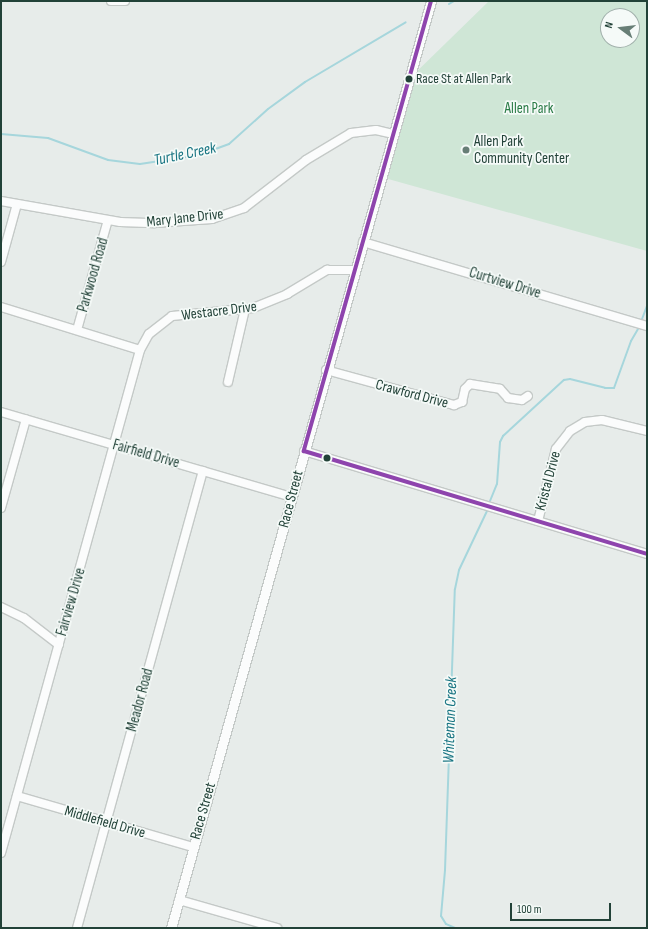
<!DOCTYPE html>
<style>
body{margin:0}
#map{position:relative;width:648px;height:929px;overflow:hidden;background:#e7ecea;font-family:"Sofia Sans Condensed",sans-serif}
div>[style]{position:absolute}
.green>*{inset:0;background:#cfe6d6}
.stream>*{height:2px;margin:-1px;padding:0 1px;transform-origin:1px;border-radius:1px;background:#a6d6dc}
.roads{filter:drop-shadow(1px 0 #c4c9c7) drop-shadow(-1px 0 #c4c9c7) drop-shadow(0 1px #c4c9c7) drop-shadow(0 -1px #c4c9c7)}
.minor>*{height:8px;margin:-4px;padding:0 4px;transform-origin:4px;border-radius:4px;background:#fbfcfc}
.tertiary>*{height:9px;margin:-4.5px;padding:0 4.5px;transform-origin:4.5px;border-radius:4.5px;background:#fbfcfc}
.bus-1>*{height:4px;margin:-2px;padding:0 2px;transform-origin:2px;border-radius:2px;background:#8e44ad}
.dots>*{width:11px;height:11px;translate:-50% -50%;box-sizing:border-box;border:2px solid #f5faf8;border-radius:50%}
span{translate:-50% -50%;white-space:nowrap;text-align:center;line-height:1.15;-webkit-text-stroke:3.5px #f5faf8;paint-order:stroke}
.bus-label{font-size:14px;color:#224238}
.left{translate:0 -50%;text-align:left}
.park-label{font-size:15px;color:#2a7b46}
.poi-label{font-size:15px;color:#224238}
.street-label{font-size:15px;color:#224238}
.water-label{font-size:16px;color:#187482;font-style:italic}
.frame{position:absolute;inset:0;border:2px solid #224238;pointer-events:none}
.north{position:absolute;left:600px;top:8px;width:40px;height:40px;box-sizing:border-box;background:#f5faf8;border:1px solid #a1b0ab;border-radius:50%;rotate:285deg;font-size:11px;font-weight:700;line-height:16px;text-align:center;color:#224238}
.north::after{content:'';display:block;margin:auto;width:14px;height:18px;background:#677e76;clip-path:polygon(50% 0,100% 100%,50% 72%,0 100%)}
.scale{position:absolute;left:510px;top:903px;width:101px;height:18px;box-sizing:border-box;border:2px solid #224238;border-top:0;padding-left:5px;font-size:12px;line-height:14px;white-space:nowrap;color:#224238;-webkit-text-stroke:3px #f5faf8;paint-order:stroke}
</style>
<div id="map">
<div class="green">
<div style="clip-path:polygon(evenodd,489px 1px,647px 1px,647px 251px,381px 177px,408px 80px,489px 1px,608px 16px,632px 16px,632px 40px,608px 40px,608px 16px)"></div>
</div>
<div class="stream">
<div style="left:449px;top:4px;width:6px;rotate:-31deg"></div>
<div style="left:1px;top:134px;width:47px;rotate:4.9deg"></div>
<div style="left:48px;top:138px;width:64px;rotate:20.1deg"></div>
<div style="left:108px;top:160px;width:32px;rotate:7deg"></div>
<div style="left:140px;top:164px;width:60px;rotate:-8.7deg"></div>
<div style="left:199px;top:155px;width:32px;rotate:-20deg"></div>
<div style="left:229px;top:144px;width:52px;rotate:-41.9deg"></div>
<div style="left:268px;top:109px;width:46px;rotate:-36.1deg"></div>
<div style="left:305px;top:82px;width:117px;rotate:-30.7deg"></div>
<div style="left:642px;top:319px;width:14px;rotate:-69deg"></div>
<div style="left:490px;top:501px;width:18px;rotate:-68deg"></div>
<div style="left:497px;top:484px;width:42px;rotate:-85.9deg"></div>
<div style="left:500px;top:442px;width:7px;rotate:-63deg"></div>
<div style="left:503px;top:436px;width:83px;rotate:-42.6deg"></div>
<div style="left:564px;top:380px;width:6px;rotate:-9deg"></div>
<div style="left:570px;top:379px;width:36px;rotate:14deg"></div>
<div style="left:605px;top:388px;width:9px"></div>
<div style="left:614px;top:388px;width:50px;rotate:-70.1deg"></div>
<div style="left:631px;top:341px;width:14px;rotate:-60deg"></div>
<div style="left:455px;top:928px;width:10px;rotate:-156deg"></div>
<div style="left:446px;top:924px;width:9px;rotate:-122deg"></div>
<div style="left:441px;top:916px;width:46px;rotate:-85deg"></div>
<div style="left:445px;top:870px;width:281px;rotate:-88deg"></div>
<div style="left:455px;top:589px;width:19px;rotate:-78deg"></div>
<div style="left:459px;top:570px;width:65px;rotate:-64.6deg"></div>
</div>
<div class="roads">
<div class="minor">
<div style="left:111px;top:1px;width:14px"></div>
<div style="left:1px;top:201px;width:121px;rotate:10deg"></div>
<div style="left:120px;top:222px;width:35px;rotate:2deg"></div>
<div style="left:155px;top:223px;width:57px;rotate:-4deg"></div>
<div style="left:212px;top:219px;width:34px;rotate:-19deg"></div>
<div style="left:244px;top:208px;width:78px;rotate:-37.7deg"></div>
<div style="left:306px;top:160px;width:52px;rotate:-31deg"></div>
<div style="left:351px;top:133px;width:25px;rotate:-7deg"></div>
<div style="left:376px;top:130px;width:17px;rotate:13deg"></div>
<div style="left:363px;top:242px;width:296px;rotate:16.5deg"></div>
<div style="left:1px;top:262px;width:60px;rotate:-74.6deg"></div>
<div style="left:1px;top:307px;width:145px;rotate:17.2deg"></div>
<div style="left:77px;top:330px;width:114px;rotate:-74.3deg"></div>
<div style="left:326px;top:370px;width:133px;rotate:15.3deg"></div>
<div style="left:454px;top:405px;width:9px;rotate:-21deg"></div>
<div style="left:462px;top:402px;width:13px;rotate:-77deg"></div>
<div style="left:465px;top:389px;width:7px;rotate:-45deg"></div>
<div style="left:470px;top:384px;width:30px;rotate:9deg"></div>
<div style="left:500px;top:389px;width:12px;rotate:48deg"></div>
<div style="left:508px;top:398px;width:14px;rotate:8deg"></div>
<div style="left:522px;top:400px;width:7px;rotate:-34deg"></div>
<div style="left:228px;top:382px;width:75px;rotate:-76.9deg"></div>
<div style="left:1px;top:412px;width:302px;rotate:16.3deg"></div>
<div style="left:304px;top:451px;width:358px;rotate:16.7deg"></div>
<div style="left:1px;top:508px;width:92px;rotate:-74.3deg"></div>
<div style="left:538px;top:521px;width:74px;rotate:-76deg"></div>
<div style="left:556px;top:449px;width:23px;rotate:-52deg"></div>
<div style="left:570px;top:431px;width:17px;rotate:-31deg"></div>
<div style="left:585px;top:422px;width:17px;rotate:-7deg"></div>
<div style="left:602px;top:420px;width:46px;rotate:13.7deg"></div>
<div style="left:1px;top:607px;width:25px;rotate:26deg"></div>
<div style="left:24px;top:618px;width:44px;rotate:37.6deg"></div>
<div style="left:17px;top:796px;width:183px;rotate:16.2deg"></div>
<div style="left:1px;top:853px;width:522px;rotate:-74.55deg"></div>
<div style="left:140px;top:350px;width:18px;rotate:-61deg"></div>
<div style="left:149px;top:334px;width:29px;rotate:-38deg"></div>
<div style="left:172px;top:316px;width:81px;rotate:-5.6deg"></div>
<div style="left:253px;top:308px;width:37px;rotate:-22deg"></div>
<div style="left:287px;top:294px;width:47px;rotate:-31deg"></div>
<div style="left:327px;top:270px;width:27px"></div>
<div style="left:179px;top:900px;width:102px;rotate:15.9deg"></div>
<div style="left:77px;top:928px;width:474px;rotate:-74.6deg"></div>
</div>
<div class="tertiary">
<div style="left:171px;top:928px;width:963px;rotate:-74.33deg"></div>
</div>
</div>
<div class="bus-1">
<div style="left:431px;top:1px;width:468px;rotate:105.8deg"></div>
<div style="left:304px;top:451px;width:358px;rotate:16.7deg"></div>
</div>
<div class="dots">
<div style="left:409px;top:79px;background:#224238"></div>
<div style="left:466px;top:150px;background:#677e76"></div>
<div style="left:327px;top:458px;background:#224238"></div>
</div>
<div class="bus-label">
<span class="left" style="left:416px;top:79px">Race St at Allen Park</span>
</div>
<div class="park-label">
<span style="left:529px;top:109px">Allen Park</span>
</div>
<div class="poi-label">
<span class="left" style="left:474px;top:150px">Allen Park<br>Community Center</span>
</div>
<div class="street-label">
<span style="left:185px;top:218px;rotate:-6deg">Mary Jane Drive</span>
<span style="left:93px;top:275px;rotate:-74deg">Parkwood Road</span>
<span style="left:505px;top:283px;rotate:17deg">Curtview Drive</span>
<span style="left:219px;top:311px;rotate:-7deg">Westacre Drive</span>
<span style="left:412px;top:394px;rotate:15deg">Crawford Drive</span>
<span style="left:146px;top:454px;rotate:16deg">Fairfield Drive</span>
<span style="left:548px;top:481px;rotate:-75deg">Kristal Drive</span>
<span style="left:291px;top:499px;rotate:-75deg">Race Street</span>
<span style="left:71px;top:602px;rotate:-74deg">Fairview Drive</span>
<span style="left:140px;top:700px;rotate:-75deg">Meador Road</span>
<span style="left:203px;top:811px;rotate:-74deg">Race Street</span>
<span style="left:105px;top:822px;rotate:16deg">Middlefield Drive</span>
</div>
<div class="water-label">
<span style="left:185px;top:155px;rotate:-12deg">Turtle Creek</span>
<span style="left:451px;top:720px;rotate:-88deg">Whiteman Creek</span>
</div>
<div class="frame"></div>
<div class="north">N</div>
<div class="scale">100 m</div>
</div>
